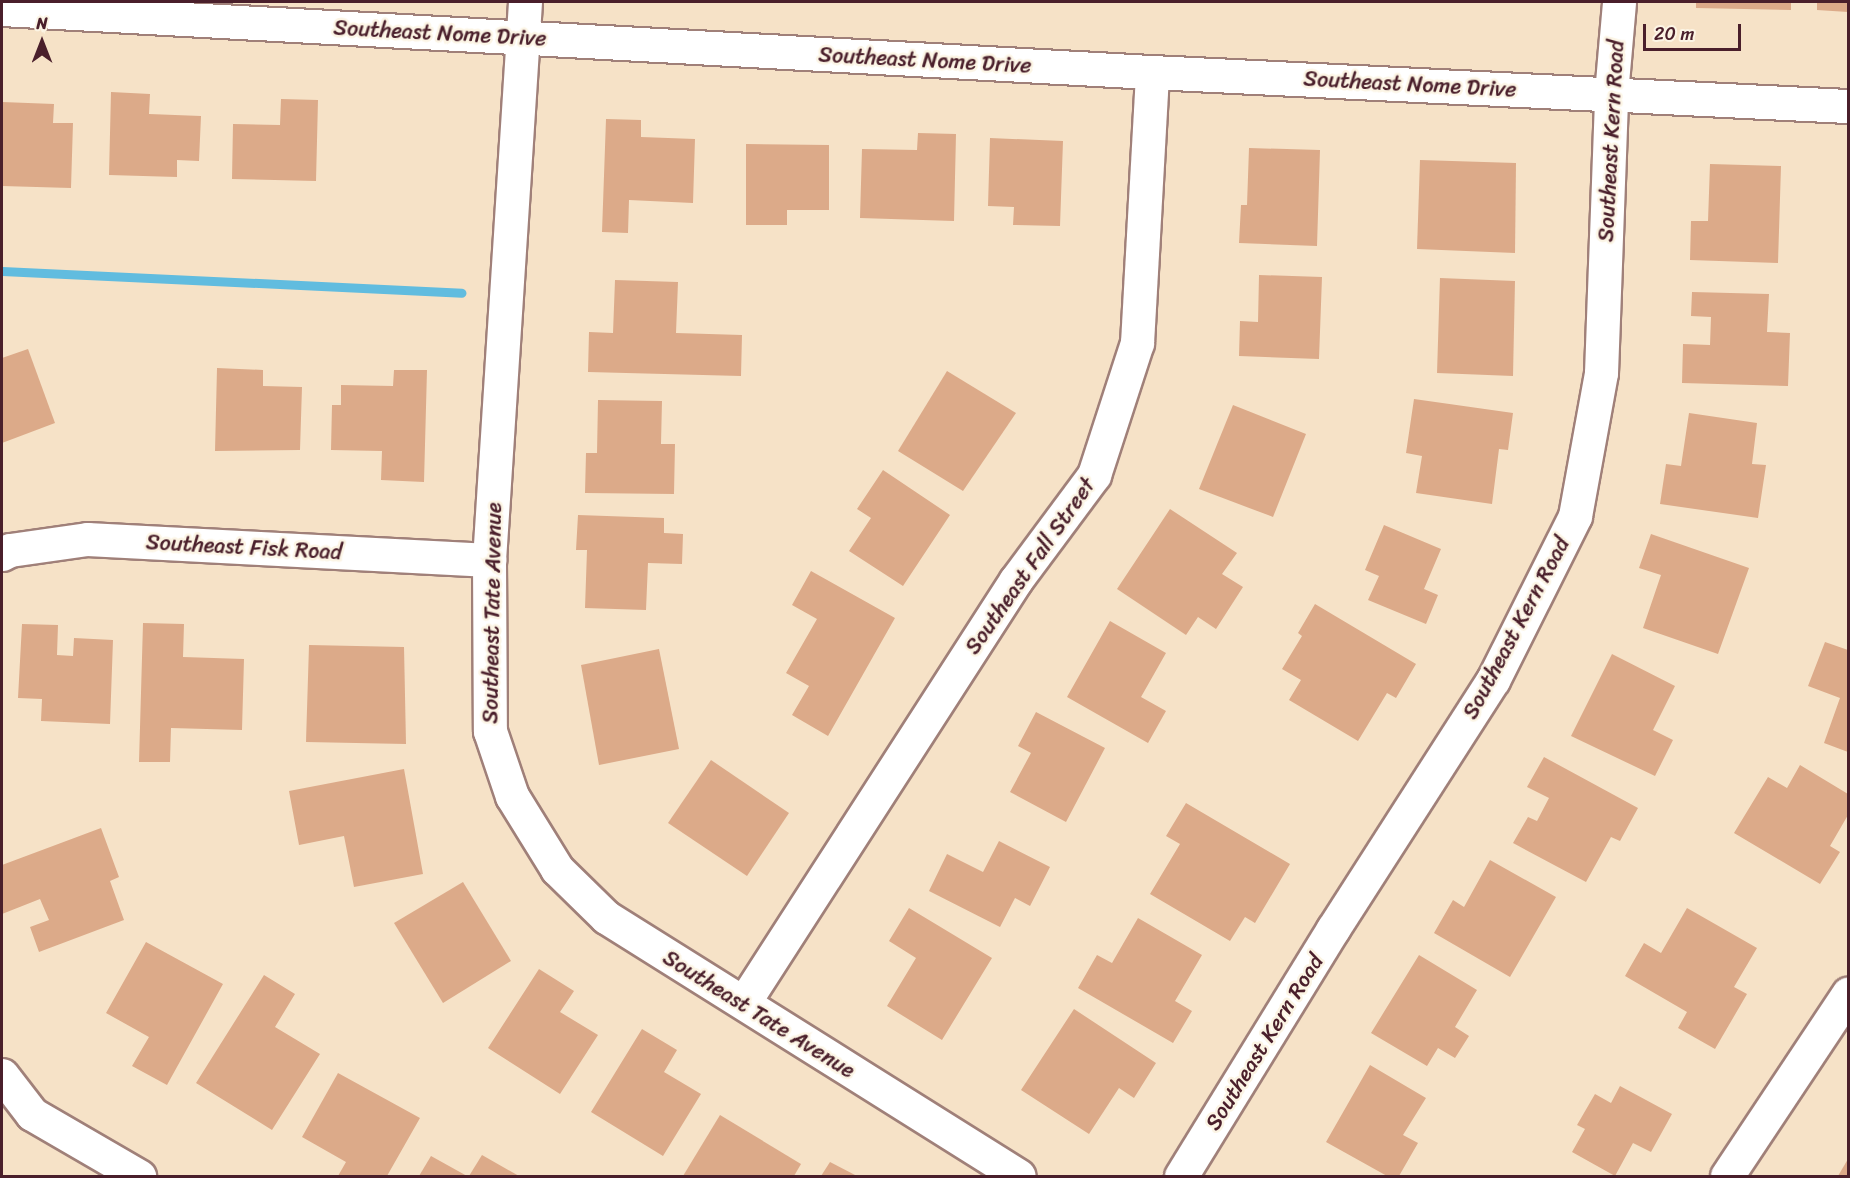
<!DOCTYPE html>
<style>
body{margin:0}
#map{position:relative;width:1850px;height:1178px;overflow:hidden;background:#f6e2c7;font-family:Sriracha,sans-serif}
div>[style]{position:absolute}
.stream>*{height:9px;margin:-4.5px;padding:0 4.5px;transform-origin:4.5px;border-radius:4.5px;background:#61bcdf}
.building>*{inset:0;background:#dcaa89}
.roads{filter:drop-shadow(2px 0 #a08079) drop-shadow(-2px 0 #a08079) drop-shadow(0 2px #a08079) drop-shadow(0 -2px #a08079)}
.street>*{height:33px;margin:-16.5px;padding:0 16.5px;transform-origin:16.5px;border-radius:16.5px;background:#fff}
span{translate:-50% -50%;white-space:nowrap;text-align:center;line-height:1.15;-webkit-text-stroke:5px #fcf5e5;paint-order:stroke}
.street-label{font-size:22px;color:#4a1f2b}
.frame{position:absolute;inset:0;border:3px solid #4a1f2b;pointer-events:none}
.north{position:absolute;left:12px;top:12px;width:60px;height:60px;-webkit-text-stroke:4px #fcf5e5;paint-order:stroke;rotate:0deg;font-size:16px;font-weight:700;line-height:24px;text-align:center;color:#4a1f2b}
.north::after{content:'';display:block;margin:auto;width:21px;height:27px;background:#4a1f2b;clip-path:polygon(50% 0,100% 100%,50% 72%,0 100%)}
.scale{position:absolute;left:1643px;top:24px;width:98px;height:27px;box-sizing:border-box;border:3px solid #4a1f2b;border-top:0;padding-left:8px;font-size:18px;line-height:21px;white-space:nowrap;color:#4a1f2b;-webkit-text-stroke:4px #fcf5e5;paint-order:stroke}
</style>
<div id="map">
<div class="stream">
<div style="left:2px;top:271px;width:460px;rotate:2.7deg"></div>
</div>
<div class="building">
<div style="clip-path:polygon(1696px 2px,1791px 2px,1791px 10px,1696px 8px)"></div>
<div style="clip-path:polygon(1817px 2px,1848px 2px,1848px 12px,1817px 10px)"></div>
<div style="clip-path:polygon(111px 92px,150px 94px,149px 114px,201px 116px,199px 161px,177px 160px,177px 177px,109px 175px)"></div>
<div style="clip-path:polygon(281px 99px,318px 100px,316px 181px,232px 179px,233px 124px,280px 125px)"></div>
<div style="clip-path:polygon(2px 102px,54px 104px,53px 123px,73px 123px,71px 188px,2px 186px)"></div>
<div style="clip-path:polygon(606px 119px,641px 120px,641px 137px,695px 139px,693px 203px,629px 200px,628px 233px,602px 232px)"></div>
<div style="clip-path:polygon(918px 133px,956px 134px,954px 221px,860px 218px,862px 149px,917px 150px)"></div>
<div style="clip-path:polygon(990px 138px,1063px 141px,1060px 226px,1013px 225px,1014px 207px,988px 206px)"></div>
<div style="clip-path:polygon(746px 144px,829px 145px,829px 210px,787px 210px,787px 225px,746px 225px)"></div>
<div style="clip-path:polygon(1249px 148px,1320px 150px,1317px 246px,1239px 243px,1241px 205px,1247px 205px)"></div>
<div style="clip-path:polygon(1420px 160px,1516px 163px,1515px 253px,1417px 249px)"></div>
<div style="clip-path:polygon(1710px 164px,1781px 166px,1778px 263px,1690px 260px,1691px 221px,1708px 221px)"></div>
<div style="clip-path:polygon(1259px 275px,1322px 277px,1319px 359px,1239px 356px,1240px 321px,1258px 322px)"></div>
<div style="clip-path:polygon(1440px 278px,1515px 281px,1513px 376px,1437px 373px)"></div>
<div style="clip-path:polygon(615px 280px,678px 282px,676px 333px,742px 335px,741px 376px,588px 372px,589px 332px,613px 333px)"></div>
<div style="clip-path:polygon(1692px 292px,1769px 294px,1767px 332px,1790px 333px,1788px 386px,1682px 383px,1683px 344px,1710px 345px,1711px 317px,1691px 316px)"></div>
<div style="clip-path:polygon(28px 349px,55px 423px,2px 443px,2px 358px)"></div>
<div style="clip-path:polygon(217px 368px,263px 370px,263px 386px,302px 387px,300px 450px,215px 451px)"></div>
<div style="clip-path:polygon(394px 370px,427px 370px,424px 482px,381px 480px,382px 451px,331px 450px,332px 405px,341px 405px,341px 385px,393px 386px)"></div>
<div style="clip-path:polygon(947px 371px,1016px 413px,963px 491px,898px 451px)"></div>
<div style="clip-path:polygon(1414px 399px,1513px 413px,1508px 450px,1499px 449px,1492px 504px,1416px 493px,1422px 456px,1406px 453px)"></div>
<div style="clip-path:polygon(598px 400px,662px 401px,661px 444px,675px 444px,674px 494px,585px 493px,586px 453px,597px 453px)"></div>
<div style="clip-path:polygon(1233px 405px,1306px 434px,1273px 517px,1199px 489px)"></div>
<div style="clip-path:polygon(1689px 413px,1757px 423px,1752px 464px,1766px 465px,1758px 518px,1660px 504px,1666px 464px,1681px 466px)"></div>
<div style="clip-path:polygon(883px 470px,950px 515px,903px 586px,849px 551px,871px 518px,857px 509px)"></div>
<div style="clip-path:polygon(1170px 509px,1237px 553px,1222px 574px,1243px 587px,1216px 629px,1198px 617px,1186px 635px,1117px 589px)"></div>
<div style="clip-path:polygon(578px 515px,664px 518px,664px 533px,683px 534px,682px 564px,648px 563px,646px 610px,585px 608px,587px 550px,576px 550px)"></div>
<div style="clip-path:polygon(1384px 525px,1441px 549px,1424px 589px,1438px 595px,1426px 624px,1368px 600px,1379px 576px,1365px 570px)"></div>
<div style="clip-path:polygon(1651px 534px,1749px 568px,1718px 654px,1643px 628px,1661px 575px,1639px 568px)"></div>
<div style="clip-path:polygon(811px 571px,895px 618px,828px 736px,792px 715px,809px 686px,786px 673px,817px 619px,792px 605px)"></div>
<div style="clip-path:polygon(1315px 604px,1416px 664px,1396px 698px,1387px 693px,1358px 741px,1289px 700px,1301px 680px,1282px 669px,1302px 636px,1298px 633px)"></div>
<div style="clip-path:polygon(1110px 621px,1166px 653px,1141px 697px,1166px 711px,1148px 743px,1067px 697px)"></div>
<div style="clip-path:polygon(143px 623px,184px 624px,183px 657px,244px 659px,242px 730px,171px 728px,170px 762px,139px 762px)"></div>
<div style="clip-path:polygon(22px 624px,58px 625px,57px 655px,73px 656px,74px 638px,113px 640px,110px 724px,41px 721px,42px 699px,18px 698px)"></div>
<div style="clip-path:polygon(1825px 642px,1848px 650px,1848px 752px,1824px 743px,1840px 698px,1808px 686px)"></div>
<div style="clip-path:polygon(309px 645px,404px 647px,406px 744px,306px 742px)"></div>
<div style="clip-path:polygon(659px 649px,679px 749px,599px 765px,581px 665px)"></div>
<div style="clip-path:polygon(1612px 654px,1675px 686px,1653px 730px,1673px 740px,1655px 776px,1571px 736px)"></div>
<div style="clip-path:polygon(1036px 712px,1105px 748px,1066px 822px,1010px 792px,1031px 753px,1018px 746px)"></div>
<div style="clip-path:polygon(1544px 757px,1638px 808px,1620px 841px,1611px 837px,1586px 882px,1513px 843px,1528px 817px,1537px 821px,1549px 798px,1527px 787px)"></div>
<div style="clip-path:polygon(711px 760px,789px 813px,747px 876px,668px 823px)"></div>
<div style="clip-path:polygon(1800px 765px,1848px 794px,1848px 815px,1830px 846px,1840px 852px,1820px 884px,1734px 833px,1768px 777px,1787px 788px)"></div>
<div style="clip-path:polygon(404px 769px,423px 874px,354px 887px,344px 836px,299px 845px,289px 791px)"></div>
<div style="clip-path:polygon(1186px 803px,1290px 864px,1255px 923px,1245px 917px,1230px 941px,1150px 894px,1180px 844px,1166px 836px)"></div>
<div style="clip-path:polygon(101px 828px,119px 877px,110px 881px,124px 920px,39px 952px,30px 927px,49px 920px,40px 899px,2px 914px,2px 865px)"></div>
<div style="clip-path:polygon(999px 841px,1050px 867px,1030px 906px,1015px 898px,1000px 927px,929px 891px,947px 854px,983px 872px)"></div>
<div style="clip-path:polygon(1490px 860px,1556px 897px,1510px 977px,1434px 933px,1453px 900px,1464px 907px)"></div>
<div style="clip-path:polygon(463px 882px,511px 961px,443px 1003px,394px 923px)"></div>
<div style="clip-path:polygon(909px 908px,992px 958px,942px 1040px,887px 1006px,916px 958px,889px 941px)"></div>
<div style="clip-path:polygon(1687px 908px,1757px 948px,1734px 987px,1747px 994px,1715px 1049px,1678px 1028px,1687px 1012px,1625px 976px,1644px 943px,1661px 953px)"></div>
<div style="clip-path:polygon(1138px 918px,1202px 955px,1175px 1001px,1192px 1011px,1173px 1043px,1078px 988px,1097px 955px,1112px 963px)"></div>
<div style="clip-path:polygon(146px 942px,223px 984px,167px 1085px,132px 1066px,149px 1037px,106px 1013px)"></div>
<div style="clip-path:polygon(1419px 955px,1477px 990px,1455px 1027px,1469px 1036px,1455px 1058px,1438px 1048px,1427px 1066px,1371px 1033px)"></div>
<div style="clip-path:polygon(539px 969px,574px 991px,560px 1012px,598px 1035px,560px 1094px,488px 1048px)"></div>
<div style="clip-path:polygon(264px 975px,295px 994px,275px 1027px,320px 1054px,272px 1130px,196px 1083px)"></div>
<div style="clip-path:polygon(1074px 1009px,1156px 1063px,1134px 1098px,1119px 1088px,1089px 1134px,1021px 1090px)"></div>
<div style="clip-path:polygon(642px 1029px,677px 1050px,664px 1072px,701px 1094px,663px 1156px,591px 1112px)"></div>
<div style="clip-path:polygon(1370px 1065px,1426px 1098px,1403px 1135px,1418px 1143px,1399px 1176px,1387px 1176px,1326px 1142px)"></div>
<div style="clip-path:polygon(338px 1073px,420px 1118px,387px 1176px,338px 1176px,346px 1162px,302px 1137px)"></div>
<div style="clip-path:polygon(1620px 1086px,1672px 1114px,1651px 1152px,1633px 1143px,1615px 1176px,1572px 1152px,1585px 1129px,1577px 1125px,1595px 1094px,1611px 1103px)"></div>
<div style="clip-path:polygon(720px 1115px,801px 1164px,794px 1176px,683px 1176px)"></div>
<div style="clip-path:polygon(482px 1155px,519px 1176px,469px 1176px)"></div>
<div style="clip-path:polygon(431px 1156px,467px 1176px,419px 1176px)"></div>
<div style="clip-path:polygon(1848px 1159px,1848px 1176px,1838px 1176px)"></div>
<div style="clip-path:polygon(830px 1162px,857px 1176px,821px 1176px)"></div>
</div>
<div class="roads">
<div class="street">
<div style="left:525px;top:2px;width:559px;rotate:93.69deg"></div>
<div style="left:489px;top:560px;width:171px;rotate:89.7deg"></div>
<div style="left:490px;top:731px;width:69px;rotate:71.3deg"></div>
<div style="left:512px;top:796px;width:86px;rotate:58.3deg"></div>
<div style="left:557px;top:869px;width:69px;rotate:44.4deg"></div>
<div style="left:606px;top:917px;width:487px;rotate:32.1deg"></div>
<div style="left:2px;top:9px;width:1152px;rotate:3.14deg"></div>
<div style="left:1152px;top:72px;width:697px;rotate:2.8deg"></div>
<div style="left:2px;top:554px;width:9px;rotate:-27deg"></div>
<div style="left:10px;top:550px;width:78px;rotate:-8.1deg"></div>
<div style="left:87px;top:539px;width:403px;rotate:3deg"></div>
<div style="left:744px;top:1002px;width:502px;rotate:-57.2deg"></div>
<div style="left:1016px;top:580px;width:131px;rotate:-53.4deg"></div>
<div style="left:1094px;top:475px;width:139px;rotate:-72deg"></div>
<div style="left:1137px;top:343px;width:271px;rotate:-86.8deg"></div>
<div style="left:2px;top:1075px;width:49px;rotate:52.4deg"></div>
<div style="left:32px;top:1114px;width:124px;rotate:30.1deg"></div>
<div style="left:1181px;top:1176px;width:290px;rotate:-58.4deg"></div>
<div style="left:1333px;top:929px;width:296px;rotate:-57.3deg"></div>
<div style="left:1493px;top:680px;width:183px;rotate:-63.4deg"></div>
<div style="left:1575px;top:516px;width:145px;rotate:-79.7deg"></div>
<div style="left:1601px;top:373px;width:279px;rotate:-87.9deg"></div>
<div style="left:1611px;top:94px;width:92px;rotate:-85deg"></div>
<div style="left:1727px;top:1176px;width:219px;rotate:-56.4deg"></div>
</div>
</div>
<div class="street-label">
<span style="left:440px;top:33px;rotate:3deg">Southeast Nome Drive</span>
<span style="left:925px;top:60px;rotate:3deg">Southeast Nome Drive</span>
<span style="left:1410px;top:84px;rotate:3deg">Southeast Nome Drive</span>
<span style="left:1611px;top:141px;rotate:-87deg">Southeast Kern Road</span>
<span style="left:244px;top:547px;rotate:3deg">Southeast Fisk Road</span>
<span style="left:1030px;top:566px;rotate:-55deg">Southeast Fall Street</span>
<span style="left:492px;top:613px;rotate:-89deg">Southeast Tate Avenue</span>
<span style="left:1516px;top:628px;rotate:-62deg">Southeast Kern Road</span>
<span style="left:759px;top:1014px;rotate:32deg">Southeast Tate Avenue</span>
<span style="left:1264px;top:1042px;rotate:-58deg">Southeast Kern Road</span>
</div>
<div class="frame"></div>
<div class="north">N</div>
<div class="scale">20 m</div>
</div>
